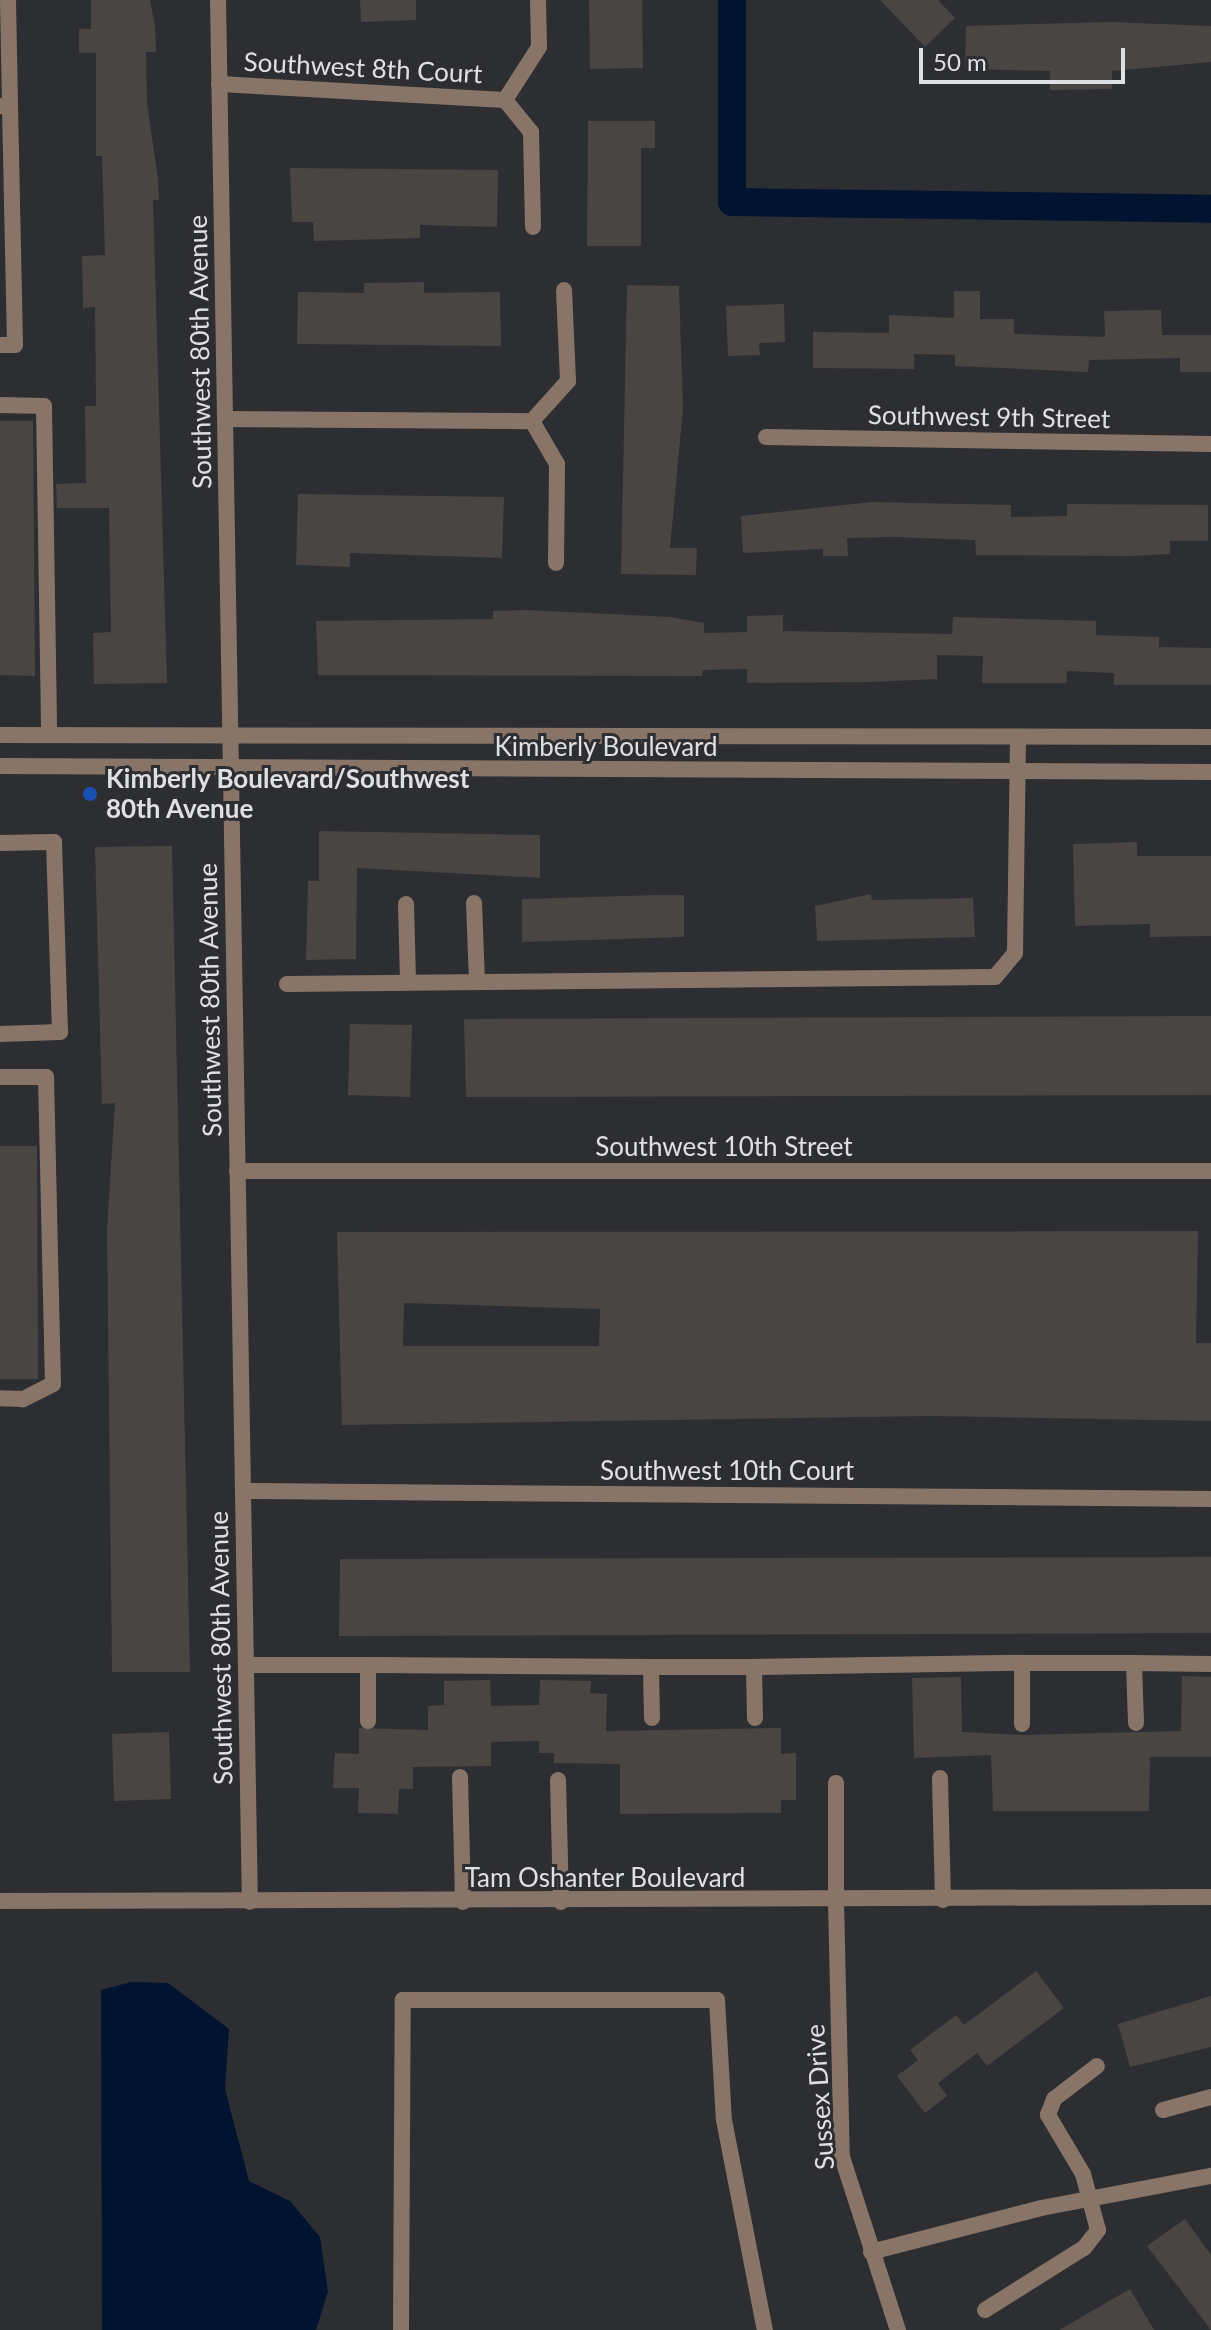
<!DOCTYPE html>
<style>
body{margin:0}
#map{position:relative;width:1211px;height:2330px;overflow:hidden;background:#2d2e32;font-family:Lato,sans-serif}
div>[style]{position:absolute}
.water>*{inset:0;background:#001331}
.canal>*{height:28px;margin:-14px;padding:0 14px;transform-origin:14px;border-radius:14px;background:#001331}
.building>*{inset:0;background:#494542}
.service>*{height:16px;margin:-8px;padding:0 8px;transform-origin:8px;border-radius:8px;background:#887568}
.minor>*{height:16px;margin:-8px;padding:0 8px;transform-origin:8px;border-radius:8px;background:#887568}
.tertiary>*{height:16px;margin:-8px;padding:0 8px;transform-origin:8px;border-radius:8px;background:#887568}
.dots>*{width:22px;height:22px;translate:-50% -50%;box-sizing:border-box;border:4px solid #2d2e32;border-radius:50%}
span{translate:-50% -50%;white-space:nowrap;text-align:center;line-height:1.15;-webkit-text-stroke:6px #2d2e32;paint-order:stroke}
.street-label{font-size:26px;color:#dfe0e3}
.poi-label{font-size:26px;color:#dfe0e3;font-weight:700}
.left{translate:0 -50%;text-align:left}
.scale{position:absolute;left:919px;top:48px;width:206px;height:36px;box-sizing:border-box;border:4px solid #dfe0e3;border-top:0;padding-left:10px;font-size:24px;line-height:28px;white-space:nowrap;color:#dfe0e3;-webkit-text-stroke:6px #2d2e32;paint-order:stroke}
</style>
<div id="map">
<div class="water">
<div style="clip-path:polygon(131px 1982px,168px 1983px,229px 2029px,225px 2089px,249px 2181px,290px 2201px,320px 2237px,328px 2292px,316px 2330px,102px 2330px,101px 1990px)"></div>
</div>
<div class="canal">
<div style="left:732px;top:0;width:202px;rotate:90deg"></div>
<div style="left:732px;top:202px;width:479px;rotate:0.8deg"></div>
</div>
<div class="building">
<div style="clip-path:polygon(91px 0,150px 0,155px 27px,156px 52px,146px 52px,147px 104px,158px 179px,159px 200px,153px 200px,167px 683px,94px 684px,93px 633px,111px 632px,109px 508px,57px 508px,56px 484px,86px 483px,85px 406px,96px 406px,95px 307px,83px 308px,82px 256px,105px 255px,102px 156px,96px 156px,96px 53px,79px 53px,79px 29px,91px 29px)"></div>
<div style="clip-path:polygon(360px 0,416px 0,416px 20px,361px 22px)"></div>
<div style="clip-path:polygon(589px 0,642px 0,643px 68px,590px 69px)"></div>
<div style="clip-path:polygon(880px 0,938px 0,955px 18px,925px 47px)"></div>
<div style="clip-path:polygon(1111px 22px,1211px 26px,1211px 62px,1112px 71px,1112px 89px,1050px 90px,1050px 71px,965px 69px,966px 26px)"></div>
<div style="clip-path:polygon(588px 121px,655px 121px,655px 148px,641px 148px,641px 246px,587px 246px)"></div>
<div style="clip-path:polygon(290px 168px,498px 170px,497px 227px,420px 225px,420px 238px,314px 241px,313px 222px,292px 222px)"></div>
<div style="clip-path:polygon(424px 282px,424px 293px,500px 292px,501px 346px,297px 344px,298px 292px,364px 293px,364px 283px)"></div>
<div style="clip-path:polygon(627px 285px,679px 286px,683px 409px,670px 548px,697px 548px,696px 575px,621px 574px)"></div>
<div style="clip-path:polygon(954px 291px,980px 291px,980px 319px,1014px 319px,1014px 334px,1105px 337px,1104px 311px,1161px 310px,1162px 335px,1211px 335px,1211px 372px,1180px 372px,1180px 358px,1089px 360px,1088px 372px,955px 366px,955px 355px,914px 354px,914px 369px,813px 368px,813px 332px,889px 333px,889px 315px,954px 318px)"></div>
<div style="clip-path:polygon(784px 304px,785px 342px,759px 343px,760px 355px,728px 356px,726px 306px)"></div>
<div style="clip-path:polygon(0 421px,33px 421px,35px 676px,0 675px)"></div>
<div style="clip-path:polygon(298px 494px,504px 497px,502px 558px,350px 553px,350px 567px,296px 565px)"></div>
<div style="clip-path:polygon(872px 502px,1011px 505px,1011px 517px,1067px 516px,1067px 504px,1208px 505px,1208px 541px,1170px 541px,1170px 554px,1129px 556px,976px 555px,975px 540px,894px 537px,847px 538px,848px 556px,823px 556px,823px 549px,743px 553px,741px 516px)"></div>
<div style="clip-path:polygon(527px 610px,670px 617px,704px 623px,704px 633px,747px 632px,747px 616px,783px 615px,783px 631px,952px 634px,953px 617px,1096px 621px,1096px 635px,1159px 637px,1159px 647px,1211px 648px,1211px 685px,1114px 685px,1114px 673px,1067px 671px,1066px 683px,982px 683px,983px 656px,937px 655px,937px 679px,870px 682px,747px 683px,747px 669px,703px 670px,702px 676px,318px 675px,316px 621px,493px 619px,493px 611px)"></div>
<div style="clip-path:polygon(319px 831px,540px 835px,540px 878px,357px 868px,356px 959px,306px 960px,308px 881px,319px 881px)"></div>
<div style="clip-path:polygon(1137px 842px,1137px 856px,1211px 856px,1211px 936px,1150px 937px,1150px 924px,1075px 926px,1073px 844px)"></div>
<div style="clip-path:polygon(172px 846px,190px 1672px,112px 1672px,107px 1229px,115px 1103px,102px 1104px,95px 847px)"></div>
<div style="clip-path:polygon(871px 894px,872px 900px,973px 898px,975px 937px,817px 941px,815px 906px)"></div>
<div style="clip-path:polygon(658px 895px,684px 895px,684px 937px,522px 942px,522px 899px)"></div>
<div style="clip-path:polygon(1211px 1016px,1211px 1095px,466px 1097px,464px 1019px)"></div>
<div style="clip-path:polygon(350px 1024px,412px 1025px,410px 1097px,348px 1095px)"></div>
<div style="clip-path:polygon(0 1146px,37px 1146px,38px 1379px,0 1379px)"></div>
<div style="clip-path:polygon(evenodd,1198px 1231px,1196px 1343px,1211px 1343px,1211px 1421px,932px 1416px,342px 1425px,337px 1232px,1198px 1231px,404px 1303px,600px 1309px,599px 1346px,403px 1346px,404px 1303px)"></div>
<div style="clip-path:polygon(1211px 1557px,1211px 1633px,339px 1636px,340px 1559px)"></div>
<div style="clip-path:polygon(1182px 1676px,1211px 1677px,1211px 1757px,1150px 1757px,1149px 1811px,993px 1811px,991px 1755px,914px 1758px,912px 1678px,961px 1677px,962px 1732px,1023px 1735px,1181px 1731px)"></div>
<div style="clip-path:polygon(490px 1680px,491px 1706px,539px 1705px,540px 1680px,591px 1681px,590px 1693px,607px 1694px,606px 1731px,781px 1728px,781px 1754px,796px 1753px,796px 1800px,781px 1800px,781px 1813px,620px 1814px,620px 1764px,554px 1763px,554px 1753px,539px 1753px,539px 1741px,491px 1742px,491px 1766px,413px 1767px,413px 1789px,399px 1789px,398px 1814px,358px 1813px,359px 1788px,333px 1788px,335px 1753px,359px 1754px,359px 1728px,428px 1730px,428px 1706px,444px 1705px,444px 1681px)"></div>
<div style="clip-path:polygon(169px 1732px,171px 1799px,114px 1801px,112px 1734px)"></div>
<div style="clip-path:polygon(1036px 1971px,1064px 2008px,987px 2066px,977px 2053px,938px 2083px,947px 2096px,925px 2113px,897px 2076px,918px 2060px,910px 2050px,956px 2015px,964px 2025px)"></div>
<div style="clip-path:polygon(1211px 1996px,1211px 2047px,1130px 2067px,1118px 2024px)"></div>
<div style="clip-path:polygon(1185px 2219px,1211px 2255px,1211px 2330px,1147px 2246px)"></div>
<div style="clip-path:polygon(1130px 2289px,1154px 2330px,1059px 2330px)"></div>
</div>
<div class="service">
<div style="left:8px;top:0;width:106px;rotate:88.9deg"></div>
<div style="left:0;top:106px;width:10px"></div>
<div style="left:10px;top:106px;width:239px;rotate:88.8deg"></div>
<div style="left:15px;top:345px;width:15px;rotate:180deg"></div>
<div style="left:533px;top:227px;width:95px;rotate:-91.2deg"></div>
<div style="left:531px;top:132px;width:41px;rotate:-129.1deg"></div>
<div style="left:505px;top:100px;width:63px;rotate:-57.3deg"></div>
<div style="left:539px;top:47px;width:47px;rotate:-91.2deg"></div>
<div style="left:0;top:405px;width:44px;rotate:1.3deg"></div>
<div style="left:44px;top:406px;width:329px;rotate:89.1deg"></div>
<div style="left:556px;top:563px;width:99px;rotate:-89.4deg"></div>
<div style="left:557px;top:464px;width:50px;rotate:-120.2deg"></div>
<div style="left:532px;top:421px;width:54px;rotate:-48deg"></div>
<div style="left:568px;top:381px;width:91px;rotate:-92.5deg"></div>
<div style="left:0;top:843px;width:54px;rotate:-1.1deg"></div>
<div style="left:54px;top:842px;width:190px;rotate:88.2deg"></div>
<div style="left:60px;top:1032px;width:60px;rotate:178.1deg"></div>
<div style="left:474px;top:903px;width:79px;rotate:87.8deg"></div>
<div style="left:406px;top:904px;width:78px;rotate:88.5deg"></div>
<div style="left:287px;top:984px;width:708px;rotate:-0.57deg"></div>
<div style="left:995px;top:977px;width:31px;rotate:-50deg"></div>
<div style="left:1015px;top:953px;width:216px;rotate:-89.2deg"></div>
<div style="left:0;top:1077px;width:46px"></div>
<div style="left:46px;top:1077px;width:307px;rotate:88.7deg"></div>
<div style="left:53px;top:1384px;width:34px;rotate:153deg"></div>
<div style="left:23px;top:1399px;width:23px;rotate:-178deg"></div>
<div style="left:1022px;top:1663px;width:112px"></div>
<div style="left:1134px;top:1663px;width:60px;rotate:88.1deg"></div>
<div style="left:1134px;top:1663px;width:77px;rotate:0.7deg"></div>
<div style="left:246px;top:1665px;width:122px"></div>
<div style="left:368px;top:1665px;width:56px;rotate:90deg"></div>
<div style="left:368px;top:1665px;width:283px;rotate:0.4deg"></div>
<div style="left:651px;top:1667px;width:51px;rotate:88.9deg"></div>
<div style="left:651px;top:1667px;width:103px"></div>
<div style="left:754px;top:1667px;width:51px;rotate:88.9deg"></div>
<div style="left:754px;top:1667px;width:268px;rotate:-0.9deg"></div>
<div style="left:1022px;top:1663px;width:61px;rotate:90deg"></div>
<div style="left:460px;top:1777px;width:125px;rotate:88.6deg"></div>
<div style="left:940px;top:1778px;width:122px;rotate:88.6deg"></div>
<div style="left:558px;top:1780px;width:122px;rotate:88.6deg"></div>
<div style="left:836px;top:1783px;width:118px;rotate:90deg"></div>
<div style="left:1163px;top:2110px;width:50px;rotate:-15.2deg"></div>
<div style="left:871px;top:2252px;width:176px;rotate:-14.5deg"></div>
<div style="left:1041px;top:2208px;width:173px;rotate:-10.7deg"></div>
<div style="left:985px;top:2310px;width:117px;rotate:-32.1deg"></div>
<div style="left:1084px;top:2248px;width:23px;rotate:-52deg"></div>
<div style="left:1098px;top:2230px;width:58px;rotate:-105deg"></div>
<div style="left:1083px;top:2174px;width:69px;rotate:-120.7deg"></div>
<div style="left:1048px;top:2115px;width:17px;rotate:-69deg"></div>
<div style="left:1054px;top:2099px;width:54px;rotate:-37.5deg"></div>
<div style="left:401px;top:2330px;width:330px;rotate:-89.7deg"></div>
<div style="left:403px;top:2000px;width:314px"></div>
<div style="left:717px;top:2000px;width:120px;rotate:86.7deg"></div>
<div style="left:724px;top:2120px;width:214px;rotate:79deg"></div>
</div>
<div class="minor">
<div style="left:218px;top:0;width:1902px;rotate:89.04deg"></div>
<div style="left:219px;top:84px;width:286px;rotate:3.2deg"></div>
<div style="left:225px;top:419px;width:307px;rotate:0.4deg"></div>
<div style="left:766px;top:437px;width:445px;rotate:0.9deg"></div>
<div style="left:237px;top:1171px;width:974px"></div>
<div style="left:243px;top:1491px;width:968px;rotate:0.47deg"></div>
<div style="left:836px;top:1901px;width:256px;rotate:88.7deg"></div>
<div style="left:842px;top:2157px;width:182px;rotate:72.1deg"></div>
</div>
<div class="tertiary">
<div style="left:0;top:735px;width:1211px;rotate:0.09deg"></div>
<div style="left:0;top:766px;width:1211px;rotate:0.28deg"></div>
<div style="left:0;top:1901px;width:1211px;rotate:-0.19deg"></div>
</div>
<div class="dots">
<div style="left:90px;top:794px;background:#1a4fb4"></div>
</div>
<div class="street-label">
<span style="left:363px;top:68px;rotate:3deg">Southwest 8th Court</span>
<span style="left:200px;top:352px;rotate:-91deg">Southwest 80th Avenue</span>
<span style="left:989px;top:417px;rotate:1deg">Southwest 9th Street</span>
<span style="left:606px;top:747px">Kimberly Boulevard</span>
<span style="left:210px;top:1000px;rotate:-91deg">Southwest 80th Avenue</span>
<span style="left:724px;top:1147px">Southwest 10th Street</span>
<span style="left:727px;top:1471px">Southwest 10th Court</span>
<span style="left:221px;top:1648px;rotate:-91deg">Southwest 80th Avenue</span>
<span style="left:605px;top:1878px">Tam Oshanter Boulevard</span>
<span style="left:820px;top:2097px;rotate:-94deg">Sussex Drive</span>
</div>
<div class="poi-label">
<span class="left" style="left:106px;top:794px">Kimberly Boulevard/Southwest<br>80th Avenue</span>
</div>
<div class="scale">50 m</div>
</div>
